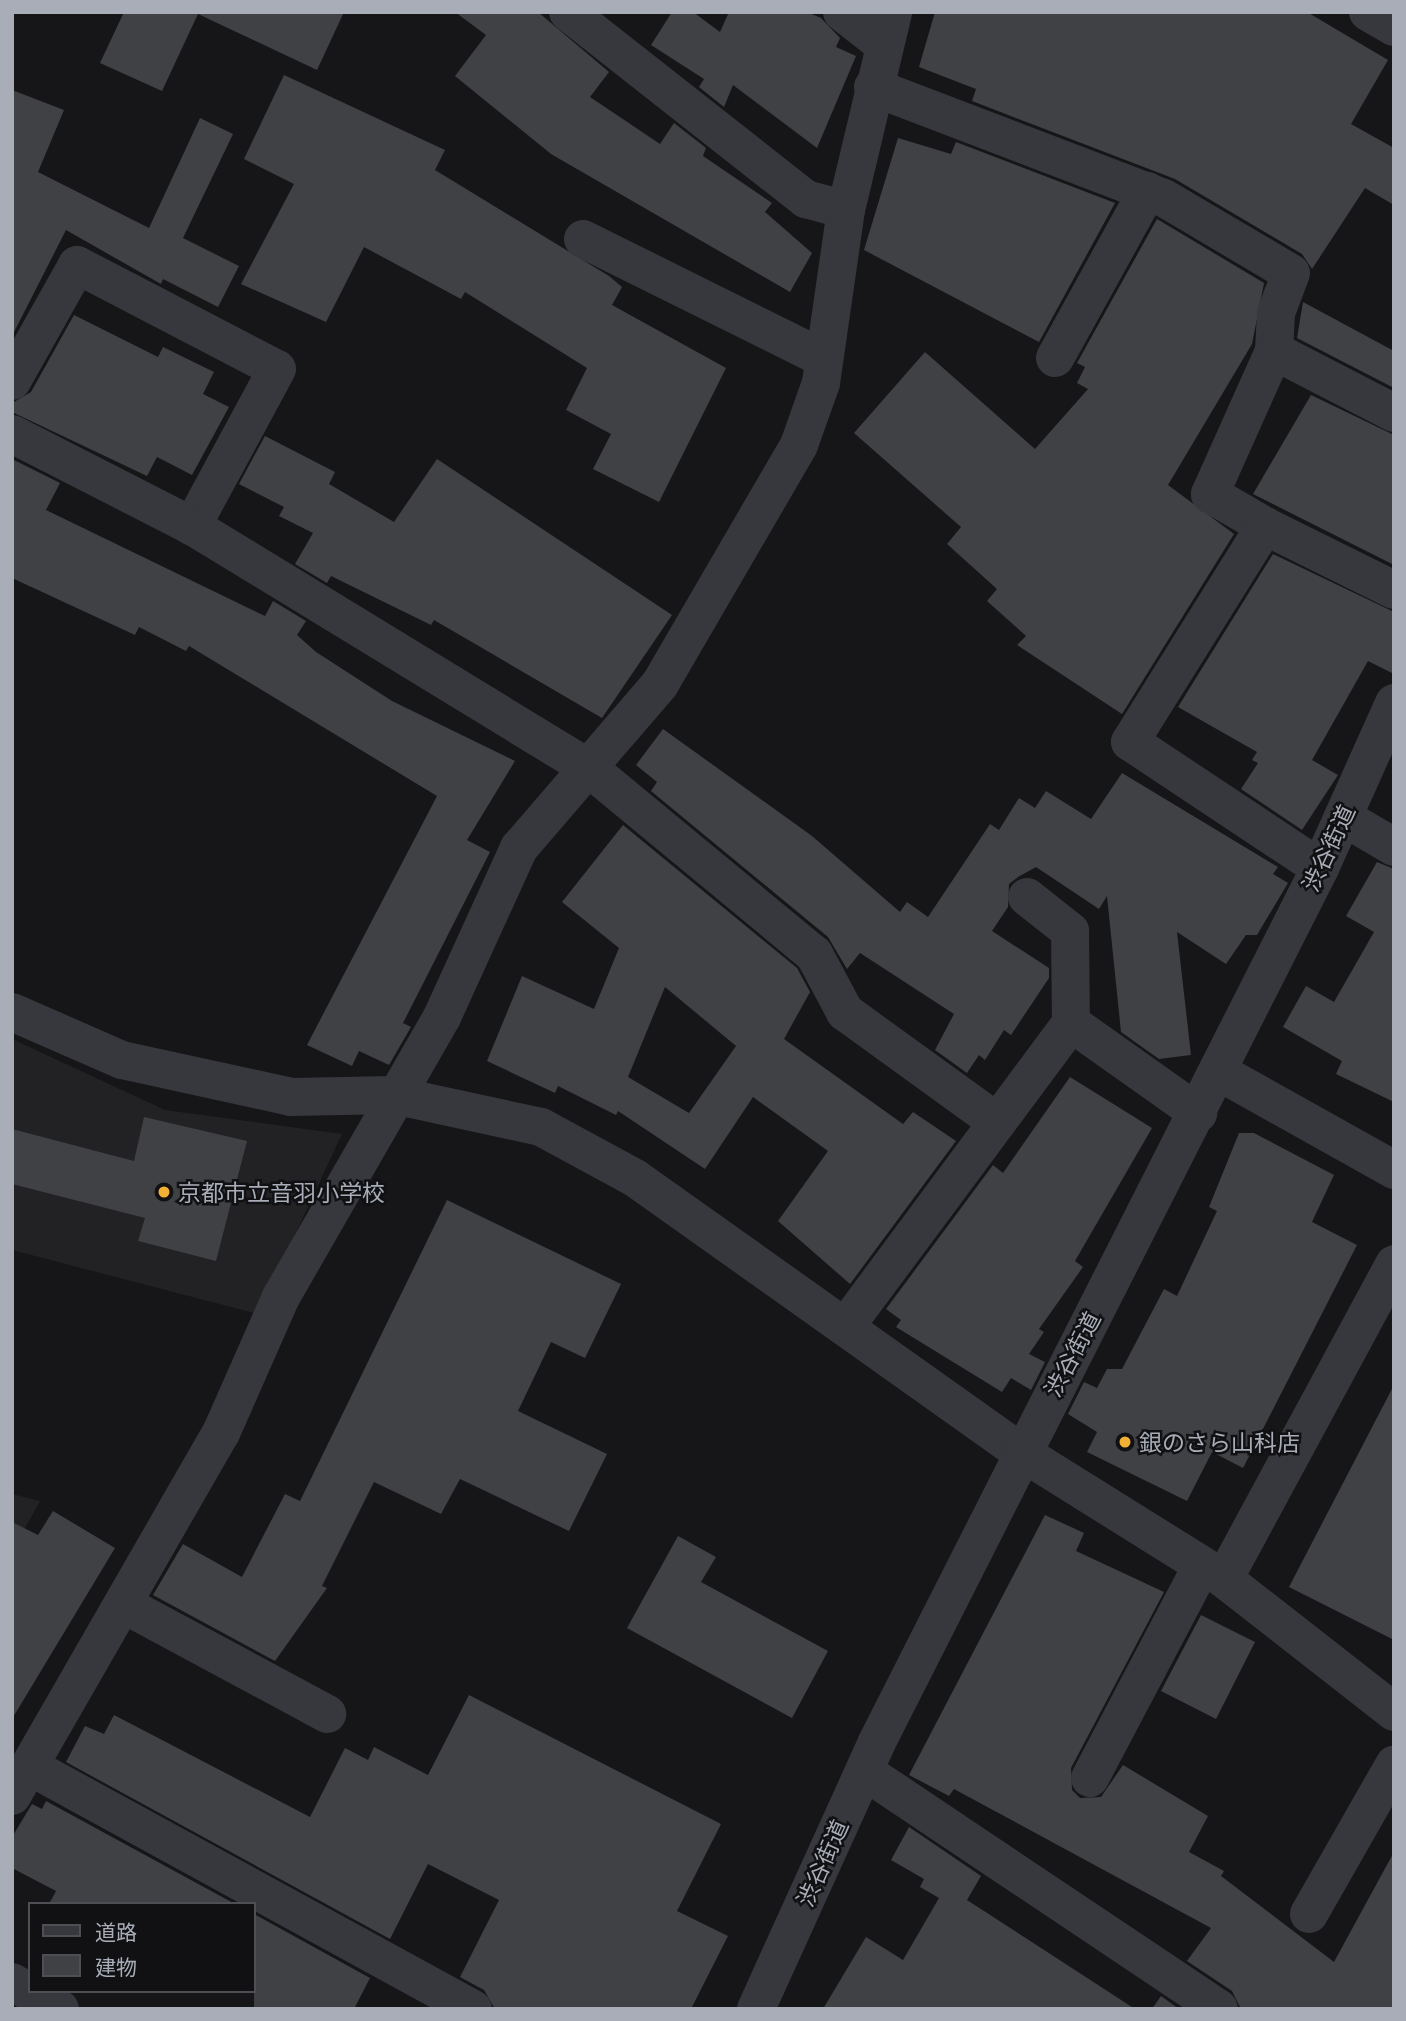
<!DOCTYPE html>
<meta charset="utf-8">
<style>
body{margin:0}
#map{position:relative;width:1406px;height:2021px;overflow:hidden;background:#161618;font-family:Barlow,"Noto Sans JP",sans-serif}
div>[style]{position:absolute}
.built>*{inset:0;background:#222225}
.building>*{inset:0;background:#404145}
.minor>*{height:38px;margin:-19px;padding:0 19px;transform-origin:19px;border-radius:19px;background:#37383d}
.dots>*{width:19px;height:19px;translate:-50% -50%;box-sizing:border-box;border:4px solid #111113;border-radius:50%}
span{translate:-50% -50%;white-space:nowrap;text-align:center;line-height:1.15;-webkit-text-stroke:5px #111113;paint-order:stroke}
.street-label{font-size:23px;color:#a8adb8}
.poi-label{font-size:23px;color:#a8adb8}
.left{translate:0 -50%;text-align:left}
.frame{position:absolute;inset:0;border:14px solid #a8adb8;pointer-events:none}
.legend{position:absolute;left:28px;top:1902px;width:228px;height:91px;box-sizing:border-box;background:#111113;border:2px solid #4d4f55;margin:0;padding:9px 12px;list-style:none;font-size:21px;color:#a8adb8}
.legend li{display:flex;align-items:center;gap:14px;height:35px}
.legend b{width:35px;border:2px solid #4d4f55}
</style>
<div id="map">
<div class="built">
<div style="clip-path:polygon(12px 1039px,165px 1110px,342px 1134px,258px 1314px,12px 1250px)"></div>
<div style="clip-path:polygon(12px 1494px,40px 1501px,12px 1552px)"></div>
</div>
<div class="building">
<div style="clip-path:polygon(124px 12px,344px 12px,317px 70px,198px 14px,162px 91px,100px 63px)"></div>
<div style="clip-path:polygon(455px 12px,538px 12px,609px 72px,590px 97px,660px 144px,674px 123px,706px 148px,703px 156px,772px 203px,765px 212px,812px 253px,790px 292px,551px 154px,455px 76px,486px 35px)"></div>
<div style="clip-path:polygon(672px 12px,693px 12px,720px 32px,729px 12px,807px 12px,821px 18px,840px 38px,836px 47px,856px 56px,817px 148px,733px 85px,724px 107px,699px 87px,704px 79px,651px 45px)"></div>
<div style="clip-path:polygon(935px 12px,1307px 12px,1388px 60px,1351px 124px,1394px 148px,1394px 205px,1365px 188px,1312px 269px,1302px 254px,1175px 179px,972px 101px,976px 89px,919px 67px)"></div>
<div style="clip-path:polygon(284px 75px,445px 150px,435px 170px,609px 276px,622px 287px,612px 305px,726px 368px,659px 502px,593px 469px,611px 434px,566px 410px,587px 368px,465px 292px,461px 299px,364px 247px,326px 322px,241px 284px,294px 184px,244px 159px)"></div>
<div style="clip-path:polygon(12px 90px,64px 110px,38px 172px,149px 228px,200px 118px,233px 134px,183px 238px,239px 266px,218px 307px,163px 279px,161px 284px,66px 230px,12px 336px)"></div>
<div style="clip-path:polygon(898px 138px,951px 154px,956px 142px,1115px 203px,1039px 342px,864px 250px)"></div>
<div style="clip-path:polygon(1157px 219px,1264px 283px,1252px 344px,1168px 485px,1234px 534px,1122px 714px,1017px 645px,1026px 636px,987px 601px,997px 589px,947px 544px,961px 527px,854px 433px,925px 352px,1035px 449px,1088px 389px,1077px 383px,1085px 367px,1077px 363px)"></div>
<div style="clip-path:polygon(1303px 302px,1394px 351px,1394px 388px,1297px 338px)"></div>
<div style="clip-path:polygon(74px 315px,158px 357px,163px 347px,214px 372px,203px 394px,229px 407px,192px 475px,157px 457px,147px 476px,12px 412px,12px 403px,31px 392px)"></div>
<div style="clip-path:polygon(1311px 395px,1394px 435px,1394px 565px,1253px 494px)"></div>
<div style="clip-path:polygon(265px 436px,335px 472px,329px 484px,394px 522px,437px 459px,672px 615px,602px 718px,434px 620px,431px 625px,331px 576px,327px 583px,295px 564px,313px 533px,279px 516px,284px 507px,239px 484px)"></div>
<div style="clip-path:polygon(12px 459px,60px 483px,46px 510px,265px 616px,273px 601px,306px 621px,297px 635px,316px 652px,392px 701px,515px 761px,467px 840px,490px 852px,403px 1023px,411px 1027px,389px 1065px,359px 1051px,352px 1066px,307px 1045px,437px 796px,189px 646px,186px 651px,139px 627px,135px 635px,12px 578px)"></div>
<div style="clip-path:polygon(1273px 554px,1394px 612px,1394px 674px,1368px 661px,1312px 760px,1338px 775px,1302px 830px,1241px 789px,1258px 763px,1252px 760px,1257px 752px,1178px 707px)"></div>
<div style="clip-path:polygon(663px 729px,812px 836px,900px 912px,907px 902px,928px 917px,990px 824px,999px 830px,1019px 798px,1035px 808px,1046px 791px,1091px 819px,1122px 773px,1278px 867px,1273px 874px,1288px 883px,1257px 935px,1246px 935px,1226px 964px,1177px 932px,1191px 1055px,1159px 1059px,1121px 1032px,1107px 896px,1099px 909px,1036px 867px,1018px 877px,1009px 884px,1008px 907px,992px 931px,1049px 968px,1049px 978px,1011px 1035px,1004px 1030px,985px 1060px,979px 1055px,967px 1073px,935px 1050px,954px 1014px,860px 953px,847px 969px,828px 937px,651px 791px,657px 782px,636px 765px)"></div>
<div style="clip-path:polygon(evenodd,623px 825px,797px 968px,810px 992px,784px 1039px,903px 1124px,913px 1112px,956px 1141px,850px 1284px,778px 1221px,828px 1151px,753px 1097px,705px 1169px,618px 1111px,616px 1115px,558px 1086px,555px 1093px,487px 1061px,522px 976px,594px 1009px,619px 948px,562px 902px,623px 825px,665px 987px,736px 1046px,689px 1113px,628px 1077px,665px 987px)"></div>
<div style="clip-path:polygon(1377px 862px,1394px 869px,1394px 1102px,1336px 1074px,1342px 1061px,1283px 1027px,1306px 986px,1334px 1002px,1374px 932px,1346px 916px)"></div>
<div style="clip-path:polygon(1070px 1077px,1152px 1128px,1075px 1261px,1083px 1267px,1039px 1329px,1044px 1332px,1029px 1354px,1045px 1362px,1031px 1390px,1011px 1378px,1002px 1392px,896px 1327px,901px 1320px,886px 1309px,993px 1165px,1003px 1173px)"></div>
<div style="clip-path:polygon(144px 1117px,247px 1141px,216px 1261px,138px 1241px,145px 1218px,12px 1184px,12px 1129px,134px 1161px)"></div>
<div style="clip-path:polygon(1239px 1133px,1254px 1133px,1334px 1175px,1312px 1222px,1357px 1245px,1243px 1468px,1212px 1452px,1187px 1501px,1087px 1452px,1097px 1432px,1068px 1414px,1084px 1382px,1097px 1388px,1107px 1369px,1122px 1369px,1164px 1289px,1177px 1296px,1217px 1211px,1209px 1207px)"></div>
<div style="clip-path:polygon(447px 1200px,621px 1284px,585px 1358px,551px 1342px,518px 1411px,607px 1454px,569px 1531px,460px 1479px,441px 1514px,374px 1482px,322px 1586px,327px 1588px,275px 1661px,153px 1595px,183px 1544px,242px 1577px,285px 1494px,300px 1501px)"></div>
<div style="clip-path:polygon(1394px 1385px,1394px 1640px,1289px 1587px)"></div>
<div style="clip-path:polygon(53px 1511px,115px 1548px,12px 1719px,12px 1522px,38px 1535px)"></div>
<div style="clip-path:polygon(1045px 1515px,1084px 1533px,1076px 1551px,1164px 1592px,1071px 1768px,1072px 1790px,1080px 1798px,1101px 1797px,1123px 1765px,1208px 1816px,1189px 1852px,1224px 1871px,1221px 1876px,1334px 1962px,1394px 1852px,1394px 2009px,1241px 2009px,1232px 1991px,1187px 1961px,1211px 1928px,954px 1789px,949px 1796px,909px 1775px)"></div>
<div style="clip-path:polygon(678px 1536px,716px 1557px,701px 1582px,828px 1651px,792px 1718px,627px 1628px)"></div>
<div style="clip-path:polygon(1201px 1615px,1255px 1642px,1216px 1719px,1161px 1691px)"></div>
<div style="clip-path:polygon(469px 1695px,721px 1824px,677px 1911px,728px 1936px,691px 2009px,495px 2009px,484px 1990px,460px 1977px,499px 1900px,428px 1864px,390px 1939px,66px 1762px,85px 1726px,104px 1734px,114px 1715px,310px 1817px,345px 1748px,368px 1760px,374px 1747px,428px 1775px)"></div>
<div style="clip-path:polygon(46px 1801px,235px 1904px,49px 1904px,56px 1891px,12px 1868px,12px 1837px,32px 1804px,42px 1809px)"></div>
<div style="clip-path:polygon(909px 1827px,981px 1876px,967px 1900px,1135px 2009px,823px 2009px,866px 1937px,903px 1960px,939px 1898px,920px 1887px,924px 1879px,891px 1860px)"></div>
<div style="clip-path:polygon(254px 1914px,370px 1978px,354px 2009px,254px 2009px)"></div>
<div style="clip-path:polygon(1161px 1996px,1179px 2009px,1152px 2009px)"></div>
</div>
<div class="minor">
<div style="left:568px;top:12px;width:303px;rotate:38.2deg"></div>
<div style="left:806px;top:199px;width:41px;rotate:15.4deg"></div>
<div style="left:842px;top:12px;width:52px;rotate:38deg"></div>
<div style="left:1368px;top:12px;width:30px;rotate:30deg"></div>
<div style="left:873px;top:87px;width:311px;rotate:20.9deg"></div>
<div style="left:1164px;top:198px;width:147px;rotate:30.6deg"></div>
<div style="left:1291px;top:273px;width:43px;rotate:110.6deg"></div>
<div style="left:1276px;top:313px;width:38px;rotate:93deg"></div>
<div style="left:1274px;top:351px;width:157px;rotate:114.1deg"></div>
<div style="left:1210px;top:494px;width:64px;rotate:30.2deg"></div>
<div style="left:583px;top:239px;width:268px;rotate:26.4deg"></div>
<div style="left:1274px;top:351px;width:135px;rotate:27.3deg"></div>
<div style="left:1055px;top:358px;width:191px;rotate:-61.1deg"></div>
<div style="left:12px;top:381px;width:133px;rotate:-60.7deg"></div>
<div style="left:77px;top:265px;width:225px;rotate:27.5deg"></div>
<div style="left:277px;top:369px;width:179px;rotate:118.4deg"></div>
<div style="left:12px;top:434px;width:202px;rotate:27.1deg"></div>
<div style="left:192px;top:526px;width:466px;rotate:31.4deg"></div>
<div style="left:590px;top:769px;width:291px;rotate:39.6deg"></div>
<div style="left:814px;top:954px;width:66px;rotate:61.9deg"></div>
<div style="left:845px;top:1012px;width:188px;rotate:35.9deg"></div>
<div style="left:1343px;top:817px;width:59px;rotate:30.5deg"></div>
<div style="left:1320px;top:868px;width:228px;rotate:-146.4deg"></div>
<div style="left:1130px;top:742px;width:255px;rotate:-58deg"></div>
<div style="left:1265px;top:526px;width:144px;rotate:26.4deg"></div>
<div style="left:1027px;top:897px;width:55px;rotate:38.3deg"></div>
<div style="left:1070px;top:931px;width:92px;rotate:89.4deg"></div>
<div style="left:12px;top:1012px;width:120px;rotate:23.6deg"></div>
<div style="left:122px;top:1060px;width:173px;rotate:12.3deg"></div>
<div style="left:291px;top:1097px;width:102px;rotate:-1.1deg"></div>
<div style="left:393px;top:1095px;width:151px;rotate:12.2deg"></div>
<div style="left:541px;top:1127px;width:107px;rotate:28.5deg"></div>
<div style="left:635px;top:1178px;width:473px;rotate:35.4deg"></div>
<div style="left:1021px;top:1452px;width:239px;rotate:32deg"></div>
<div style="left:1224px;top:1579px;width:216px;rotate:38deg"></div>
<div style="left:1219px;top:1072px;width:201px;rotate:29.2deg"></div>
<div style="left:846px;top:1326px;width:377px;rotate:-53.4deg"></div>
<div style="left:1071px;top:1023px;width:156px;rotate:35.3deg"></div>
<div style="left:1224px;top:1579px;width:358px;rotate:-61.6deg"></div>
<div style="left:123px;top:1604px;width:232px;rotate:28.3deg"></div>
<div style="left:29px;top:1766px;width:506px;rotate:28.69deg"></div>
<div style="left:864px;top:1771px;width:427px;rotate:33.8deg"></div>
<div style="left:1090px;top:1778px;width:240px;rotate:-62.2deg"></div>
<div style="left:12px;top:1796px;width:419px;rotate:-60.1deg"></div>
<div style="left:221px;top:1433px;width:149px;rotate:-66.2deg"></div>
<div style="left:281px;top:1297px;width:323px;rotate:-60.1deg"></div>
<div style="left:442px;top:1017px;width:186px;rotate:-65.5deg"></div>
<div style="left:519px;top:848px;width:216px;rotate:-49.3deg"></div>
<div style="left:660px;top:684px;width:276px;rotate:-59.8deg"></div>
<div style="left:799px;top:445px;width:66px;rotate:-70.5deg"></div>
<div style="left:821px;top:383px;width:175px;rotate:-81.8deg"></div>
<div style="left:846px;top:210px;width:204px;rotate:-76.6deg"></div>
<div style="left:1309px;top:1914px;width:172px;rotate:-60.3deg"></div>
<div style="left:12px;top:1982px;width:55px;rotate:29.4deg"></div>
<div style="left:756px;top:2009px;width:293px;rotate:-65.6deg"></div>
<div style="left:877px;top:1742px;width:980px;rotate:-63.12deg"></div>
<div style="left:1320px;top:868px;width:181px;rotate:-65.8deg"></div>
</div>
<div class="dots">
<div style="left:164px;top:1192px;background:#f2b134"></div>
<div style="left:1125px;top:1442px;background:#f2b134"></div>
</div>
<div class="street-label">
<span style="left:1328px;top:848px;rotate:-65deg">渋谷街道</span>
<span style="left:1072px;top:1354px;rotate:-62deg">渋谷街道</span>
<span style="left:822px;top:1863px;rotate:-66deg">渋谷街道</span>
</div>
<div class="poi-label">
<span class="left" style="left:178px;top:1192px">京都市立音羽小学校</span>
<span class="left" style="left:1139px;top:1442px">銀のさら山科店</span>
</div>
<div class="frame"></div>
<ul class="legend">
<li><b style="height:9px;background:#37383d"></b>道路</li>
<li><b style="height:19px;background:#404145"></b>建物</li>
</ul>
</div>
